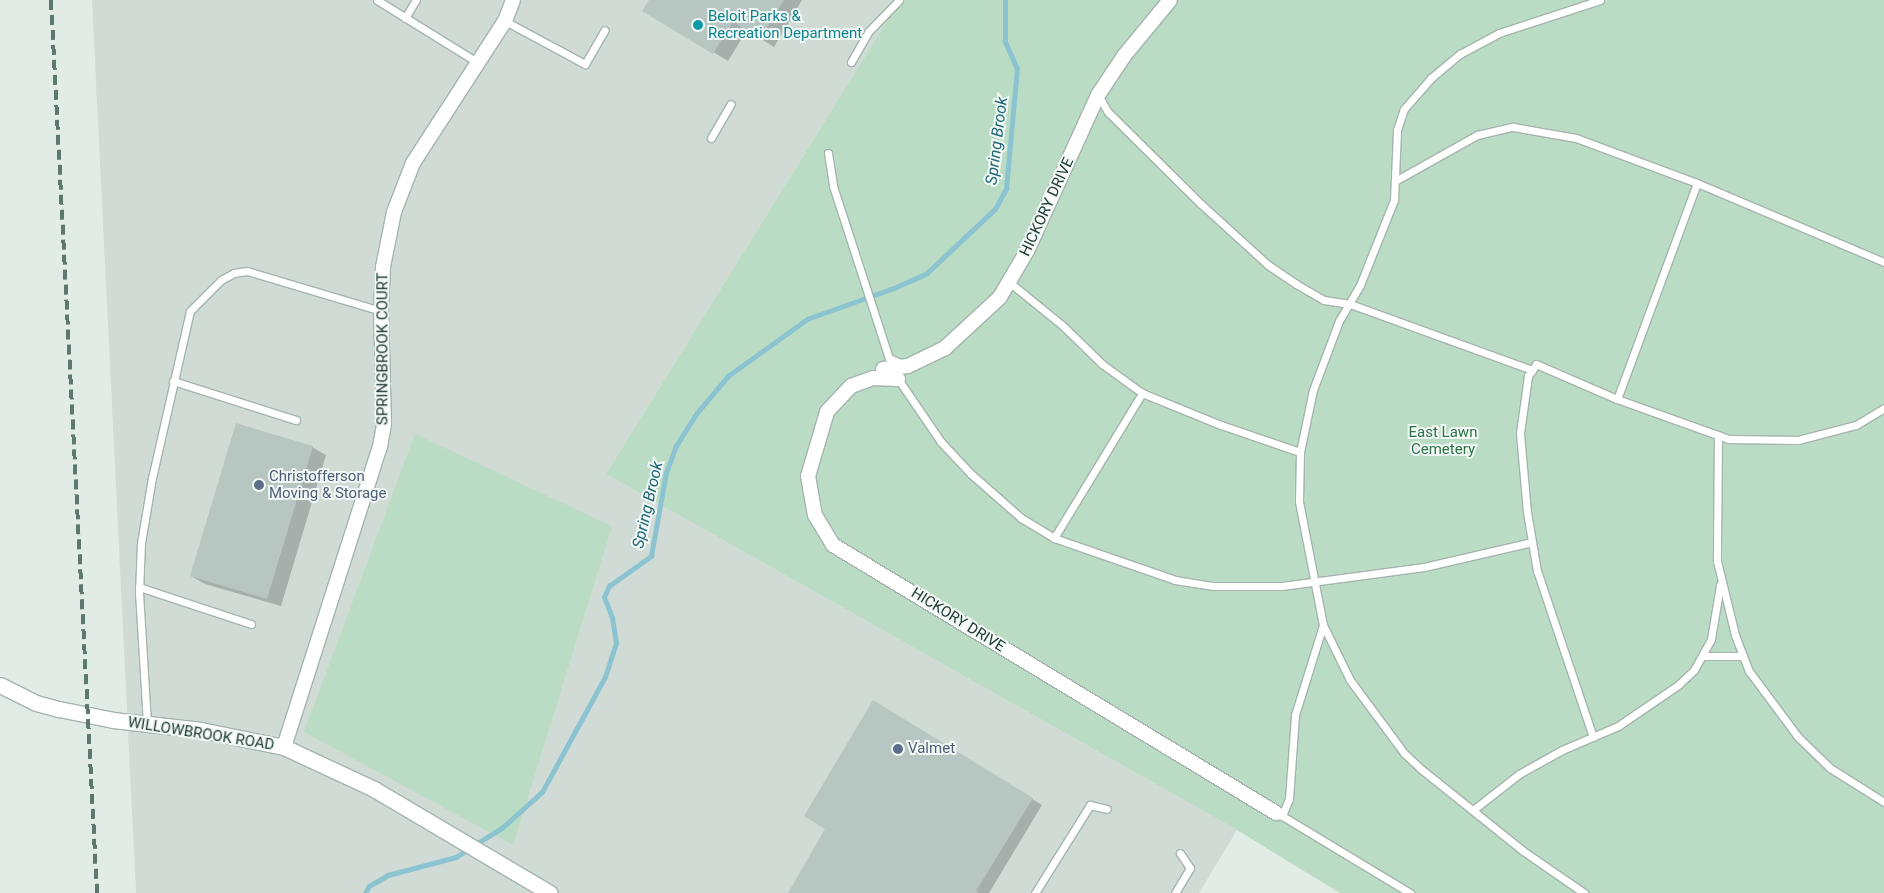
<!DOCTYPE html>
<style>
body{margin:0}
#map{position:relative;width:1884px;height:893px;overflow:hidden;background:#e2ece7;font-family:Roboto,sans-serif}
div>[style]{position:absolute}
.built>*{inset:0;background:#d0dbd6}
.green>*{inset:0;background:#bbdcc4}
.shadow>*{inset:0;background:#0003}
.stream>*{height:4.5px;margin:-2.25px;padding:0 2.25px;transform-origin:2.25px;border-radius:2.25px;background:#8bc4d0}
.building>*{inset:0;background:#b7c6c0}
.roads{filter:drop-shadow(1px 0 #a5b4ae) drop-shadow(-1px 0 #a5b4ae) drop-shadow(0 1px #a5b4ae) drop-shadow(0 -1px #a5b4ae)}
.service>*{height:7px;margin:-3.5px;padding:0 3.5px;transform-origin:3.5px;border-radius:3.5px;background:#fff}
.minor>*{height:14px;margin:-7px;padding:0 7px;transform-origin:7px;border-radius:7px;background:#fff}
.tertiary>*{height:15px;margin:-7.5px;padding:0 7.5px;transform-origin:7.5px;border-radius:7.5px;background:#fff}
.rail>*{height:4px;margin-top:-2px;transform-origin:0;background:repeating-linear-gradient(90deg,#5d7871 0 10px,transparent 0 15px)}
.dots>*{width:14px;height:14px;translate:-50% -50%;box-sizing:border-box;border:2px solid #f2f8f5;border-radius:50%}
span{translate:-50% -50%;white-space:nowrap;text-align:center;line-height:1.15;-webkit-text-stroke:4px #f2f8f5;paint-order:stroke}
.culture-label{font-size:15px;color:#0d838f}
.left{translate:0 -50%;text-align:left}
.street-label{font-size:15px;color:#223c35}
.park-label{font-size:15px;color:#2d7249}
.service-label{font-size:15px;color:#4e5e75}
.water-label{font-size:16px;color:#1e6777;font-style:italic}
</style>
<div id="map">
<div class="built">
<div style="clip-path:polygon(92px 0,900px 0,606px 474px,1237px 830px,1199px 893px,136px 893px)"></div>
</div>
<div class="green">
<div style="clip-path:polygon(900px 0,1884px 0,1884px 893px,1340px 893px,1237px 830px,606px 474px)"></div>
<div style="clip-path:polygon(415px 434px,612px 526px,513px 845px,304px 732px)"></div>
</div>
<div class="shadow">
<div style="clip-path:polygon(650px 0,802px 0,774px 47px,747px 30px,728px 61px,644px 10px)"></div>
<div style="clip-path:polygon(312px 447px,326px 455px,281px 606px,205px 584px,191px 576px)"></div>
<div style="clip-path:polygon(884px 708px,1042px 805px,989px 893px,789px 893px,827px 829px)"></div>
</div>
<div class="stream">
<div style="left:476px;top:844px;width:31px;rotate:-32deg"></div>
<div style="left:502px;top:828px;width:54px;rotate:-42deg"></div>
<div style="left:542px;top:792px;width:131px;rotate:-61.3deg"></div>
<div style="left:605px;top:677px;width:36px;rotate:-72deg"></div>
<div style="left:616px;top:643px;width:25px;rotate:-99deg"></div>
<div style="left:612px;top:618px;width:22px;rotate:-111deg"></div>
<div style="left:604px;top:597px;width:12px;rotate:-66deg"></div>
<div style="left:609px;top:586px;width:52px;rotate:-35.5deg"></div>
<div style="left:651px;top:556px;width:84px;rotate:-79.8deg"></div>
<div style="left:666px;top:473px;width:29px;rotate:-70deg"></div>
<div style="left:676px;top:446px;width:38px;rotate:-58deg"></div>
<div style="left:696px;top:414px;width:50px;rotate:-49.9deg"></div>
<div style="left:728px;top:376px;width:97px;rotate:-35.8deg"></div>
<div style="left:807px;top:319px;width:92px;rotate:-19.6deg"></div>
<div style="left:894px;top:288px;width:36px;rotate:-24deg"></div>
<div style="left:927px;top:273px;width:93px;rotate:-43.3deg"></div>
<div style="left:995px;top:209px;width:23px;rotate:-61deg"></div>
<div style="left:1006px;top:189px;width:121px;rotate:-84.8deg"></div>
<div style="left:1017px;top:69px;width:30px;rotate:-114deg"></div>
<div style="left:1005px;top:42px;width:42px;rotate:-90deg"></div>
<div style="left:365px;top:893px;width:8px;rotate:-60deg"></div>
<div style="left:369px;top:886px;width:22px;rotate:-30deg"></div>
<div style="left:388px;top:875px;width:70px;rotate:-14.8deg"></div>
<div style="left:456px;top:857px;width:15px;rotate:-32deg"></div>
</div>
<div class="building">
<div style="clip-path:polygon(649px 0,784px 0,759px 40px,733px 21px,713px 54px,642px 11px)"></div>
<div style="clip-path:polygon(236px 423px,313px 446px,267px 599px,190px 576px)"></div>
<div style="clip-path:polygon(873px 700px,1033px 798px,976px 891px,979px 893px,788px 893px,825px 829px,804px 816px)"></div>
</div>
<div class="roads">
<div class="service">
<div style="left:377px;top:0;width:118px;rotate:31.8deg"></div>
<div style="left:405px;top:18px;width:21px;rotate:-59deg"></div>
<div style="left:505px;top:21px;width:91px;rotate:28.3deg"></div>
<div style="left:585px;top:64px;width:39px;rotate:-60deg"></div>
<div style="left:851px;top:62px;width:36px;rotate:-60deg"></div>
<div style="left:869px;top:31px;width:43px;rotate:-45.9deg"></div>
<div style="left:1098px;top:95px;width:20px;rotate:60deg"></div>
<div style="left:1108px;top:112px;width:131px;rotate:44.7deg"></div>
<div style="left:1201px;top:204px;width:91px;rotate:42.3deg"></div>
<div style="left:1268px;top:265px;width:34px;rotate:34deg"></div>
<div style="left:1296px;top:284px;width:32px;rotate:30deg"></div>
<div style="left:1324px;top:300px;width:26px;rotate:9deg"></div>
<div style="left:1350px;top:304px;width:194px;rotate:19.9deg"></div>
<div style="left:711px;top:138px;width:39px;rotate:-60deg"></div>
<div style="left:828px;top:153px;width:33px;rotate:81deg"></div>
<div style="left:833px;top:186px;width:181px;rotate:72deg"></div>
<div style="left:889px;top:358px;width:15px;rotate:23deg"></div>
<div style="left:1395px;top:181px;width:94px;rotate:-29.3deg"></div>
<div style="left:1477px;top:135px;width:37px;rotate:-13deg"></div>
<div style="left:1513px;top:127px;width:64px;rotate:9.9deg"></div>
<div style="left:1576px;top:138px;width:129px;rotate:20.4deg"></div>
<div style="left:1884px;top:262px;width:203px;rotate:-157.1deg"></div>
<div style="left:1697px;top:183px;width:230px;rotate:110.3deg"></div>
<div style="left:1617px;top:399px;width:119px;rotate:19.7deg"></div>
<div style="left:1729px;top:439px;width:69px;rotate:0.8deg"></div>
<div style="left:1798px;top:440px;width:60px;rotate:-14.5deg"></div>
<div style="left:1856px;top:425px;width:33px;rotate:-31deg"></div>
<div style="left:1009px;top:282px;width:68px;rotate:39.1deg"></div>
<div style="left:1062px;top:325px;width:56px;rotate:44.3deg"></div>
<div style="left:1102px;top:364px;width:49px;rotate:35.9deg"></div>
<div style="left:1142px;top:393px;width:85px;rotate:22.1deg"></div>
<div style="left:1221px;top:425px;width:83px;rotate:18.9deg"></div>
<div style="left:898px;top:379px;width:76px;rotate:55.7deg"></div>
<div style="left:941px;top:442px;width:44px;rotate:46.8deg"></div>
<div style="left:971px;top:474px;width:67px;rotate:41.3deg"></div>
<div style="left:1021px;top:518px;width:39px;rotate:31deg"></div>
<div style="left:1054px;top:538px;width:128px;rotate:19.1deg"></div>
<div style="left:1175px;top:580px;width:39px;rotate:9deg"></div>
<div style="left:1214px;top:586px;width:68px"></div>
<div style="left:1282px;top:586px;width:143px;rotate:-7.6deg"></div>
<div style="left:1424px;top:567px;width:111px;rotate:-13deg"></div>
<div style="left:173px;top:381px;width:129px;rotate:17.6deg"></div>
<div style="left:1718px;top:435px;width:126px;rotate:90.5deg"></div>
<div style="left:1717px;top:561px;width:76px;rotate:76.3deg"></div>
<div style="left:1735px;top:635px;width:39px;rotate:69deg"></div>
<div style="left:1749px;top:671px;width:82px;rotate:53.4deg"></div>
<div style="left:1798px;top:737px;width:45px;rotate:44.1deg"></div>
<div style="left:1830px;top:768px;width:64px;rotate:32.2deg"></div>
<div style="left:1054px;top:538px;width:170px;rotate:-58.7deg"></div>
<div style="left:139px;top:587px;width:118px;rotate:18.3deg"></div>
<div style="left:1703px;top:656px;width:40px"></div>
<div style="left:147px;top:723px;width:129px;rotate:-93.5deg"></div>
<div style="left:139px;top:594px;width:51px;rotate:-87.8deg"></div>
<div style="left:141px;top:543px;width:66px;rotate:-80.4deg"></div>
<div style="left:152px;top:478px;width:171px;rotate:-77.2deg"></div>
<div style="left:190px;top:311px;width:44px;rotate:-45deg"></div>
<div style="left:221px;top:280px;width:15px;rotate:-28deg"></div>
<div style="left:234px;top:273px;width:13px;rotate:-9deg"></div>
<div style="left:247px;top:271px;width:140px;rotate:16.6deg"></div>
<div style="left:1593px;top:737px;width:175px;rotate:-108.6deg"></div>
<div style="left:1537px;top:571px;width:60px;rotate:-99.6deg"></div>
<div style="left:1527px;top:512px;width:79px;rotate:-95.1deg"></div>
<div style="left:1520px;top:433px;width:58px;rotate:-82deg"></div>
<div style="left:1528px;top:376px;width:14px;rotate:-56deg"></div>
<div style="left:1536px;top:364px;width:88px;rotate:23.4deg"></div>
<div style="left:1473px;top:810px;width:58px;rotate:-38deg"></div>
<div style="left:1519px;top:774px;width:49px;rotate:-29.2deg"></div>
<div style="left:1562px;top:750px;width:61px;rotate:-23.2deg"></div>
<div style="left:1618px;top:726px;width:73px;rotate:-34.3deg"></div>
<div style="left:1678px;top:685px;width:22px;rotate:-43deg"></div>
<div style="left:1694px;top:670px;width:35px;rotate:-61deg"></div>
<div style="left:1711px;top:639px;width:55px;rotate:-80.5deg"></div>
<div style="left:1279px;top:814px;width:153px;rotate:31.1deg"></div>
<div style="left:1282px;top:816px;width:18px;rotate:-68deg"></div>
<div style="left:1289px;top:799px;width:84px;rotate:-85.9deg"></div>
<div style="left:1295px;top:715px;width:94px;rotate:-72.7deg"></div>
<div style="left:1035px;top:893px;width:104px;rotate:-58deg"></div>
<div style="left:1090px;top:805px;width:17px;rotate:13deg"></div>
<div style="left:1175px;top:893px;width:29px;rotate:-59deg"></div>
<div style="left:1190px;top:868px;width:18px;rotate:-124deg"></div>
<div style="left:1584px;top:893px;width:75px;rotate:-145.3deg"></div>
<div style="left:1522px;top:850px;width:129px;rotate:-141.3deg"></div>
<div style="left:1421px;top:769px;width:23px;rotate:-137deg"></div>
<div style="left:1404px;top:753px;width:91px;rotate:-126.5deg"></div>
<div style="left:1350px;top:680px;width:61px;rotate:-116.1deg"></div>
<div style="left:1323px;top:625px;width:126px;rotate:-101deg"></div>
<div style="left:1299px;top:501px;width:49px;rotate:-88.8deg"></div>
<div style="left:1300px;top:452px;width:63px;rotate:-78.2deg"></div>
<div style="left:1313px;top:390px;width:74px;rotate:-69.4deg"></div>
<div style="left:1339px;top:321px;width:42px;rotate:-59.7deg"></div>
<div style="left:1360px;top:285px;width:92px;rotate:-68.2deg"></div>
<div style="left:1394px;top:200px;width:70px;rotate:-87.5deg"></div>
<div style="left:1397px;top:130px;width:22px;rotate:-72deg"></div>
<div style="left:1404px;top:109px;width:41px;rotate:-48.9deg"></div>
<div style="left:1431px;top:78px;width:38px;rotate:-40deg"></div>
<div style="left:1460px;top:54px;width:44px;rotate:-28.3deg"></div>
<div style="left:1499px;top:33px;width:106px;rotate:-18.1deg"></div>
</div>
<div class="minor">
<div style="left:883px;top:369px;width:25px;rotate:-7deg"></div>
<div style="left:908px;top:366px;width:41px;rotate:-25.9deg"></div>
<div style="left:945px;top:348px;width:75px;rotate:-42.8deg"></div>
<div style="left:1000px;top:297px;width:53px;rotate:-59.6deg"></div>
<div style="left:1027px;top:251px;width:171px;rotate:-65.5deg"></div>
<div style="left:1098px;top:95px;width:47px;rotate:-56.3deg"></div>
<div style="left:1124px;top:56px;width:72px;rotate:-50.6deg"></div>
<div style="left:898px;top:379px;width:25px;rotate:-178deg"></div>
<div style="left:873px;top:378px;width:23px;rotate:160deg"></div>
<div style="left:851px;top:386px;width:35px;rotate:133deg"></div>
<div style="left:827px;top:412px;width:67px;rotate:106.5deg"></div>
<div style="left:808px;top:476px;width:40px;rotate:80deg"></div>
<div style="left:815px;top:515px;width:35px;rotate:59deg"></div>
<div style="left:833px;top:545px;width:518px;rotate:31.17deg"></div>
<div style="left:284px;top:747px;width:315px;rotate:-72.3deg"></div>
<div style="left:380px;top:447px;width:23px;rotate:-80deg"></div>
<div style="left:384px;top:424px;width:113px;rotate:-91.5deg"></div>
<div style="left:381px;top:311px;width:44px;rotate:-87.4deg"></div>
<div style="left:383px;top:267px;width:56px;rotate:-78.7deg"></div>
<div style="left:394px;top:212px;width:53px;rotate:-68.8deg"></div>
<div style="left:413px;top:163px;width:169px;rotate:-57.1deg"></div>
<div style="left:505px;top:21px;width:22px;rotate:-69deg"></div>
</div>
<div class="tertiary">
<div style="left:0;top:685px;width:40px;rotate:26.6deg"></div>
<div style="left:36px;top:703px;width:24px;rotate:15deg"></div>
<div style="left:59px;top:709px;width:55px;rotate:11.5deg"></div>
<div style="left:113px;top:720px;width:89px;rotate:6.5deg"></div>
<div style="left:201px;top:730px;width:85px;rotate:11.6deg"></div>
<div style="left:284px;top:747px;width:99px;rotate:25deg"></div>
<div style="left:374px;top:789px;width:204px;rotate:30.6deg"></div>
</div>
</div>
<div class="rail">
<div style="left:51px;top:0;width:894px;rotate:87.05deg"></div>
</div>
<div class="dots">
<div style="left:698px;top:25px;background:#0f9aa8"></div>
<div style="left:259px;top:485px;background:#5c6f8a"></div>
<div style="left:898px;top:749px;background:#5c6f8a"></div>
</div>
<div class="culture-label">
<span class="left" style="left:708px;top:25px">Beloit Parks &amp;<br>Recreation Department</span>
</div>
<div class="street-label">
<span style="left:1047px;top:207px;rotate:-65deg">HICKORY DRIVE</span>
<span style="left:383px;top:349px;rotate:-90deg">SPRINGBROOK COURT</span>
<span style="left:958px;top:620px;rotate:32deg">HICKORY DRIVE</span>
<span style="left:201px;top:734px;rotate:9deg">WILLOWBROOK ROAD</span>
</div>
<div class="park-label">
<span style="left:1443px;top:441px">East Lawn<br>Cemetery</span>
</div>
<div class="service-label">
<span class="left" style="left:269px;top:485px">Christofferson<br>Moving &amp; Storage</span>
<span class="left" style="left:908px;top:749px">Valmet</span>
</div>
<div class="water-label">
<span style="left:997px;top:141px;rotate:-83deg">Spring Brook</span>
<span style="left:648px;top:505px;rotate:-77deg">Spring Brook</span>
</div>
</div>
